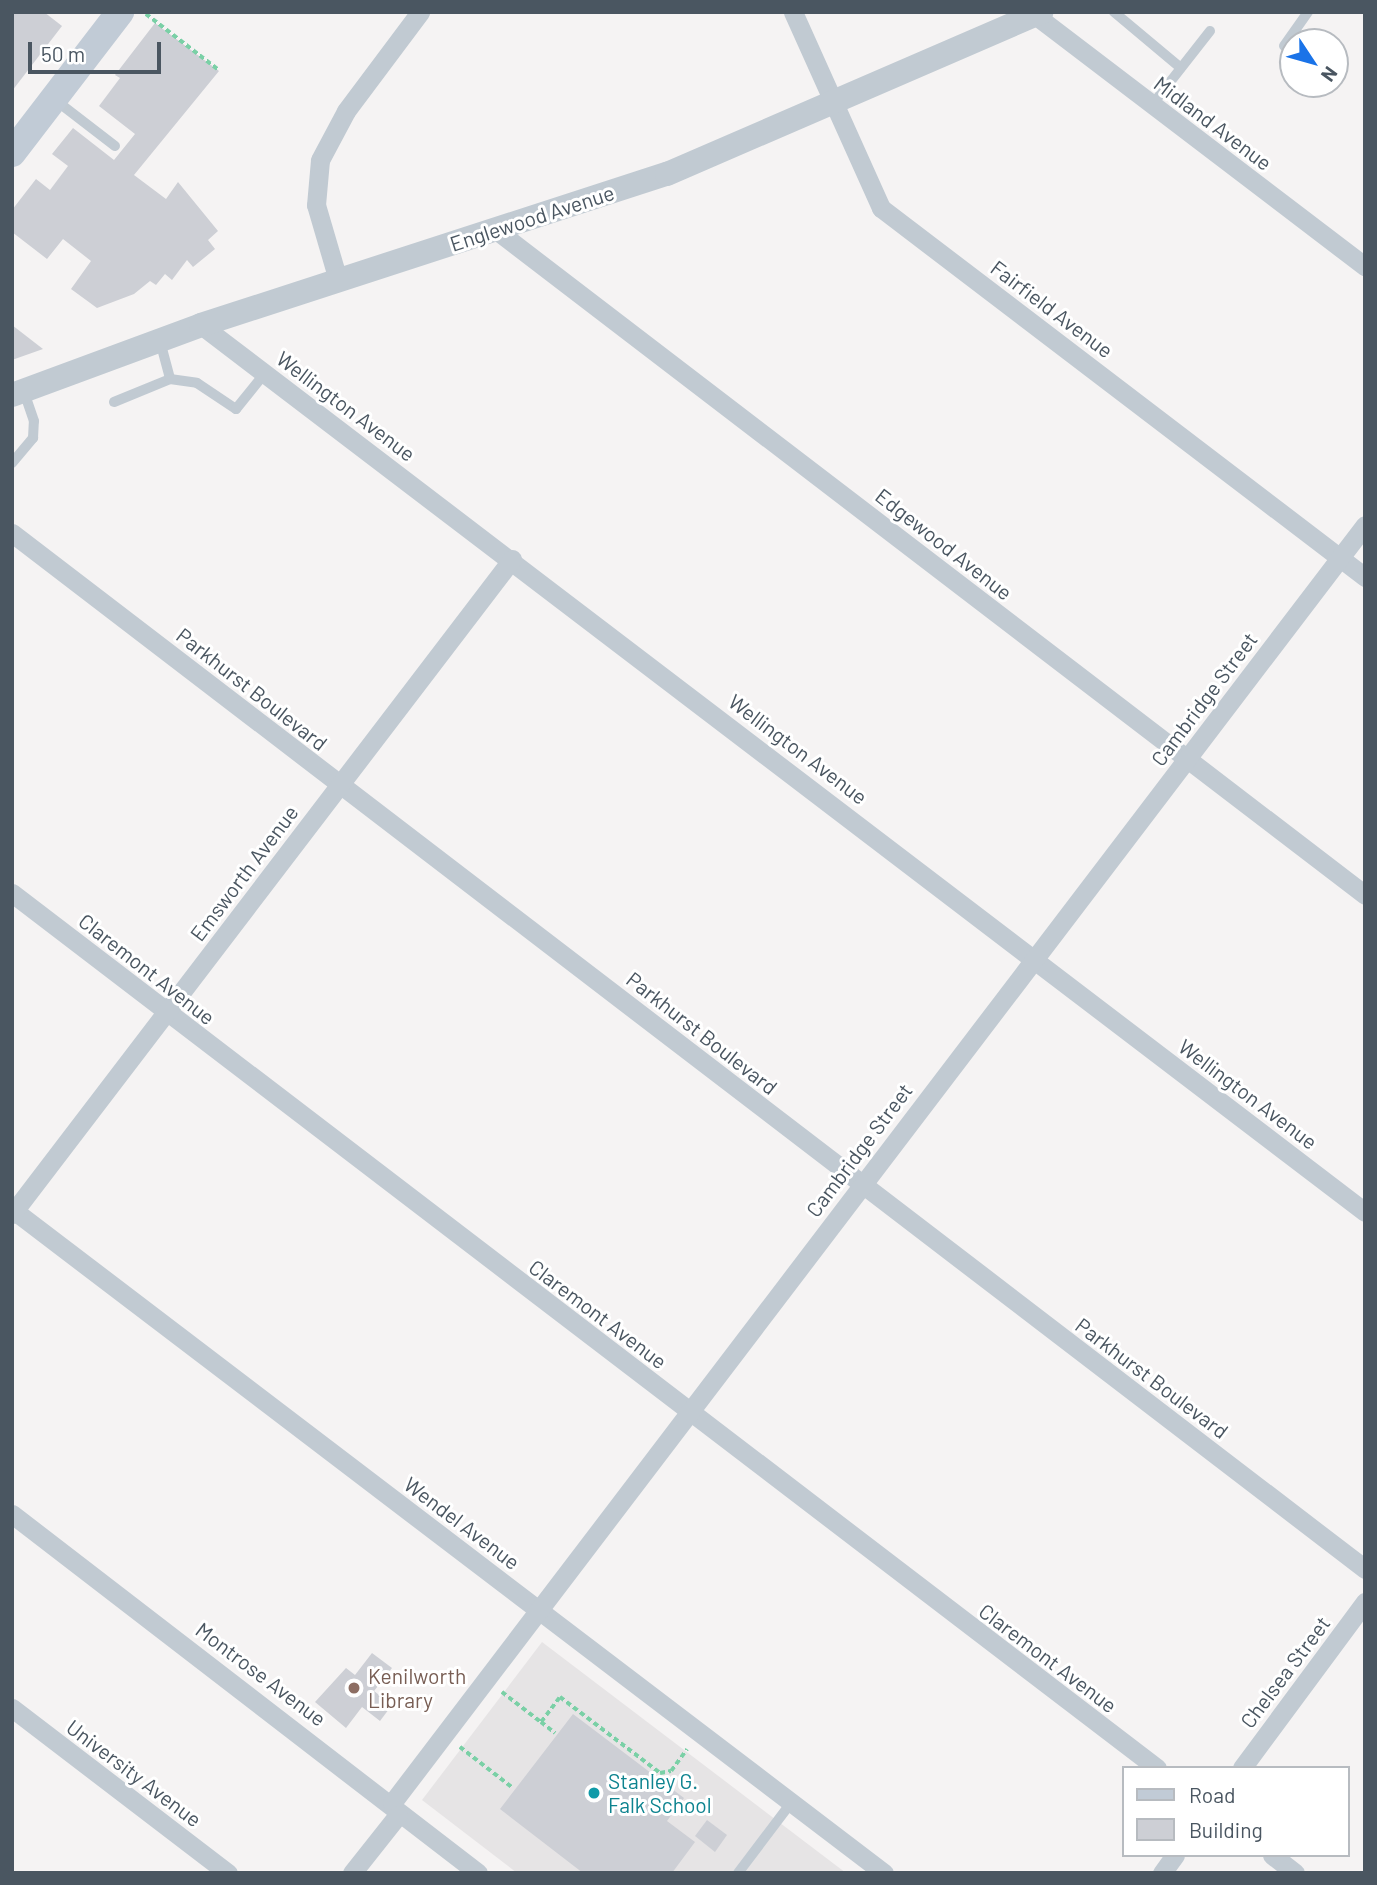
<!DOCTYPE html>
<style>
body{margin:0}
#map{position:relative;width:1377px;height:1885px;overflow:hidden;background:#f5f3f3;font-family:Barlow,sans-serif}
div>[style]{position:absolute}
.education>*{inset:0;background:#e6e4e5}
.building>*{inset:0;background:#cdcfd5}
.path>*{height:3.5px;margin-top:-1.75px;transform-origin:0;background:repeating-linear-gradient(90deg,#7ad0a6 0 5px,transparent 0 8.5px)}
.service>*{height:10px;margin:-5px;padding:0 5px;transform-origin:5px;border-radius:5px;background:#c1cad2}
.minor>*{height:19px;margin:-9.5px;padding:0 9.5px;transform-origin:9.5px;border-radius:9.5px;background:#c1cad2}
.tertiary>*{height:24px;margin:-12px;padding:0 12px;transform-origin:12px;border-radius:12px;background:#c1cad2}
.secondary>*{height:28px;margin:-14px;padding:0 14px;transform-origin:14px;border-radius:14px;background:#c1cbd6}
.dots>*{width:19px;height:19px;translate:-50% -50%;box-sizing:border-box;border:4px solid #fff;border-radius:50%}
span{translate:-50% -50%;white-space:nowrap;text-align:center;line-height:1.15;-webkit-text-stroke:6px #fff;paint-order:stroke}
.street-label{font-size:21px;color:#4a5661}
.education-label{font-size:21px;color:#785e54}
.left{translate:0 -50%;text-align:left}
.culture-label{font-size:21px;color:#0d838f}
.frame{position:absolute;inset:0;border:14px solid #4a5661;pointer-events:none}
.legend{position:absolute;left:1122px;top:1766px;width:228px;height:91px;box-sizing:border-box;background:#fff;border:2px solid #b7bbc0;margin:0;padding:9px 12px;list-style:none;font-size:21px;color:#4a5661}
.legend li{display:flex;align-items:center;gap:14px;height:35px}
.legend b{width:35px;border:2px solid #b7bbc0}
.north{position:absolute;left:1279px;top:28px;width:70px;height:70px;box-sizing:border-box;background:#fff;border:2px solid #b7bbc0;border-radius:50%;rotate:126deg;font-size:19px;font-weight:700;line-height:28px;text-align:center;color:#4a5661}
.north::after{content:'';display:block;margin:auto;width:24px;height:32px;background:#1a73e8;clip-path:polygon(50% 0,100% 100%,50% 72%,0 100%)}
.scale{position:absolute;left:28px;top:42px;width:133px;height:32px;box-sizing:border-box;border:4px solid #4a5661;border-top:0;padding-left:9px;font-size:21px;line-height:24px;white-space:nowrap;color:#4a5661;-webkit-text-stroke:5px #fff;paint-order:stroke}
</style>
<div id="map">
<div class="education">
<div style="clip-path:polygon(542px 1642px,846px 1873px,517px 1873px,422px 1800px)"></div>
</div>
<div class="building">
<div style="clip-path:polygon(12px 12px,44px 12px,62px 26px,12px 91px)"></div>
<div style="clip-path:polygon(155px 23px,219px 71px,134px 175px,166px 199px,178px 182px,218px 231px,208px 240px,215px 249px,193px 267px,187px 260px,172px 280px,165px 274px,156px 285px,150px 281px,134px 294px,97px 308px,71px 289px,91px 261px,63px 239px,47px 259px,12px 232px,12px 210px,36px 179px,50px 190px,68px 166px,52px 154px,73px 128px,114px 160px,135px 134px,99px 106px,120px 78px,115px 75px)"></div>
<div style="clip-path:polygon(12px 325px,43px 349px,12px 360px)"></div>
<div style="clip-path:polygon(372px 1653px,392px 1668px,374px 1691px,392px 1705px,380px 1721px,362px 1707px,346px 1728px,315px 1702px,346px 1668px,355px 1675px)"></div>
<div style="clip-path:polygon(573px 1714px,684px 1798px,667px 1821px,695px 1842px,672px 1873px,583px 1873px,500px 1809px)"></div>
<div style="clip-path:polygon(707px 1820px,727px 1835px,715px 1852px,695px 1836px)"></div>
</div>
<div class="path">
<div style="left:146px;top:14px;width:93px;rotate:37.6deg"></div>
<div style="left:502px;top:1692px;width:49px;rotate:37.6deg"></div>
<div style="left:541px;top:1722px;width:31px;rotate:-53deg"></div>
<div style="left:560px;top:1697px;width:126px;rotate:37.2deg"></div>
<div style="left:660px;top:1773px;width:11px;rotate:-10deg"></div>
<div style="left:671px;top:1771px;width:27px;rotate:-54deg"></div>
<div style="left:541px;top:1722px;width:18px;rotate:38deg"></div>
<div style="left:460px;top:1747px;width:67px;rotate:37.7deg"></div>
</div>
<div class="service">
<div style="left:1114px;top:12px;width:87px;rotate:39.9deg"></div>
<div style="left:1284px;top:46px;width:42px;rotate:-54.8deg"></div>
<div style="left:54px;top:99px;width:77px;rotate:37.6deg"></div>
<div style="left:1152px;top:105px;width:94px;rotate:-51.9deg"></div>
<div style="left:160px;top:341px;width:39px;rotate:75deg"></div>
<div style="left:114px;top:402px;width:61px;rotate:-22.3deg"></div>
<div style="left:170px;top:379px;width:27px;rotate:8deg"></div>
<div style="left:197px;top:383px;width:47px;rotate:33.7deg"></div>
<div style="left:236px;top:409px;width:46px;rotate:-51.1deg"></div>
<div style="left:12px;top:463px;width:33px;rotate:-50deg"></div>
<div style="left:33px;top:438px;width:17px;rotate:-87deg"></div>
<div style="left:34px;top:421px;width:31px;rotate:-109deg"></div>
<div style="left:738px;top:1873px;width:88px;rotate:-52.9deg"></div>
</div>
<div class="minor">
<div style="left:793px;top:12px;width:215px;rotate:65.8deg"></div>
<div style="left:881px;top:208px;width:609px;rotate:37.32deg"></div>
<div style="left:1035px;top:15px;width:415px;rotate:37.3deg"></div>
<div style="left:496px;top:230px;width:1094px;rotate:37.42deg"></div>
<div style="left:338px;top:280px;width:78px;rotate:-106.3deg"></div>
<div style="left:316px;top:205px;width:45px;rotate:-84.9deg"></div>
<div style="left:320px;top:160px;width:55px;rotate:-62deg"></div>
<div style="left:346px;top:111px;width:124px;rotate:-53.2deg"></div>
<div style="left:201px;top:325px;width:1463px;rotate:37.31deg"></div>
<div style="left:12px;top:533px;width:1704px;rotate:37.44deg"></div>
<div style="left:12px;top:893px;width:1441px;rotate:37.39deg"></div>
<div style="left:12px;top:1209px;width:1096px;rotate:37.29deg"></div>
<div style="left:12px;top:1214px;width:824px;rotate:-52.64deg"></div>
<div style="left:12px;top:1514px;width:588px;rotate:37.61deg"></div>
<div style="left:12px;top:1708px;width:272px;rotate:37.4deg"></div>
<div style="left:1242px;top:1768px;width:207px;rotate:-53.5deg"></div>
<div style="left:392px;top:1803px;width:1606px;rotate:-52.72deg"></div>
<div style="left:1272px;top:1855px;width:29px;rotate:38deg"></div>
<div style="left:352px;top:1873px;width:74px;rotate:-51.6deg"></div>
<div style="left:1162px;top:1873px;width:22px;rotate:-54deg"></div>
</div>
<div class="tertiary">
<div style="left:12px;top:395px;width:202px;rotate:-20.3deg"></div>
<div style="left:201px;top:325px;width:490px;rotate:-18deg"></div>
<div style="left:667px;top:174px;width:408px;rotate:-23.4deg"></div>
</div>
<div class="secondary">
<div style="left:12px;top:153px;width:178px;rotate:-52.5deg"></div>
</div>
<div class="dots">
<div style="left:354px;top:1688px;background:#8d6e63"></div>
<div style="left:594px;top:1793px;background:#0f9aa8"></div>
</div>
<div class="street-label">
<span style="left:1213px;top:123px;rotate:37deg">Midland Avenue</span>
<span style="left:532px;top:218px;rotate:-18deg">Englewood Avenue</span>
<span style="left:1052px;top:309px;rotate:37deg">Fairfield Avenue</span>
<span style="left:346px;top:406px;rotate:37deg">Wellington Avenue</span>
<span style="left:944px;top:544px;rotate:38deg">Edgewood Avenue</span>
<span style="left:252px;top:689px;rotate:38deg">Parkhurst Boulevard</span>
<span style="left:1204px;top:699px;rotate:-53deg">Cambridge Street</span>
<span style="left:798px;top:749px;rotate:37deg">Wellington Avenue</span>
<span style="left:244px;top:873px;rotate:-53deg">Emsworth Avenue</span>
<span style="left:147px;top:969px;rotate:38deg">Claremont Avenue</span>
<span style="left:702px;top:1033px;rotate:38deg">Parkhurst Boulevard</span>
<span style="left:1248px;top:1094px;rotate:37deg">Wellington Avenue</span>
<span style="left:859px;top:1150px;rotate:-53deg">Cambridge Street</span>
<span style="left:598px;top:1314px;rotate:37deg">Claremont Avenue</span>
<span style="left:1152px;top:1378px;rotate:37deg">Parkhurst Boulevard</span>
<span style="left:462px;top:1523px;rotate:37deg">Wendel Avenue</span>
<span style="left:1048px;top:1658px;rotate:37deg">Claremont Avenue</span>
<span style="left:1285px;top:1672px;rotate:-53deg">Chelsea Street</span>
<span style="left:261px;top:1674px;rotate:37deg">Montrose Avenue</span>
<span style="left:134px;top:1773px;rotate:37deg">University Avenue</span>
</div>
<div class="education-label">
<span class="left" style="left:368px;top:1688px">Kenilworth<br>Library</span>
</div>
<div class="culture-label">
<span class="left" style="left:608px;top:1793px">Stanley G.<br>Falk School</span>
</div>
<div class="frame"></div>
<ul class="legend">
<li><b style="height:9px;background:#c1cbd6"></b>Road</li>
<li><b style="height:19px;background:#cdcfd5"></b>Building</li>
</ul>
<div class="north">N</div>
<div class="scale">50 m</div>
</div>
